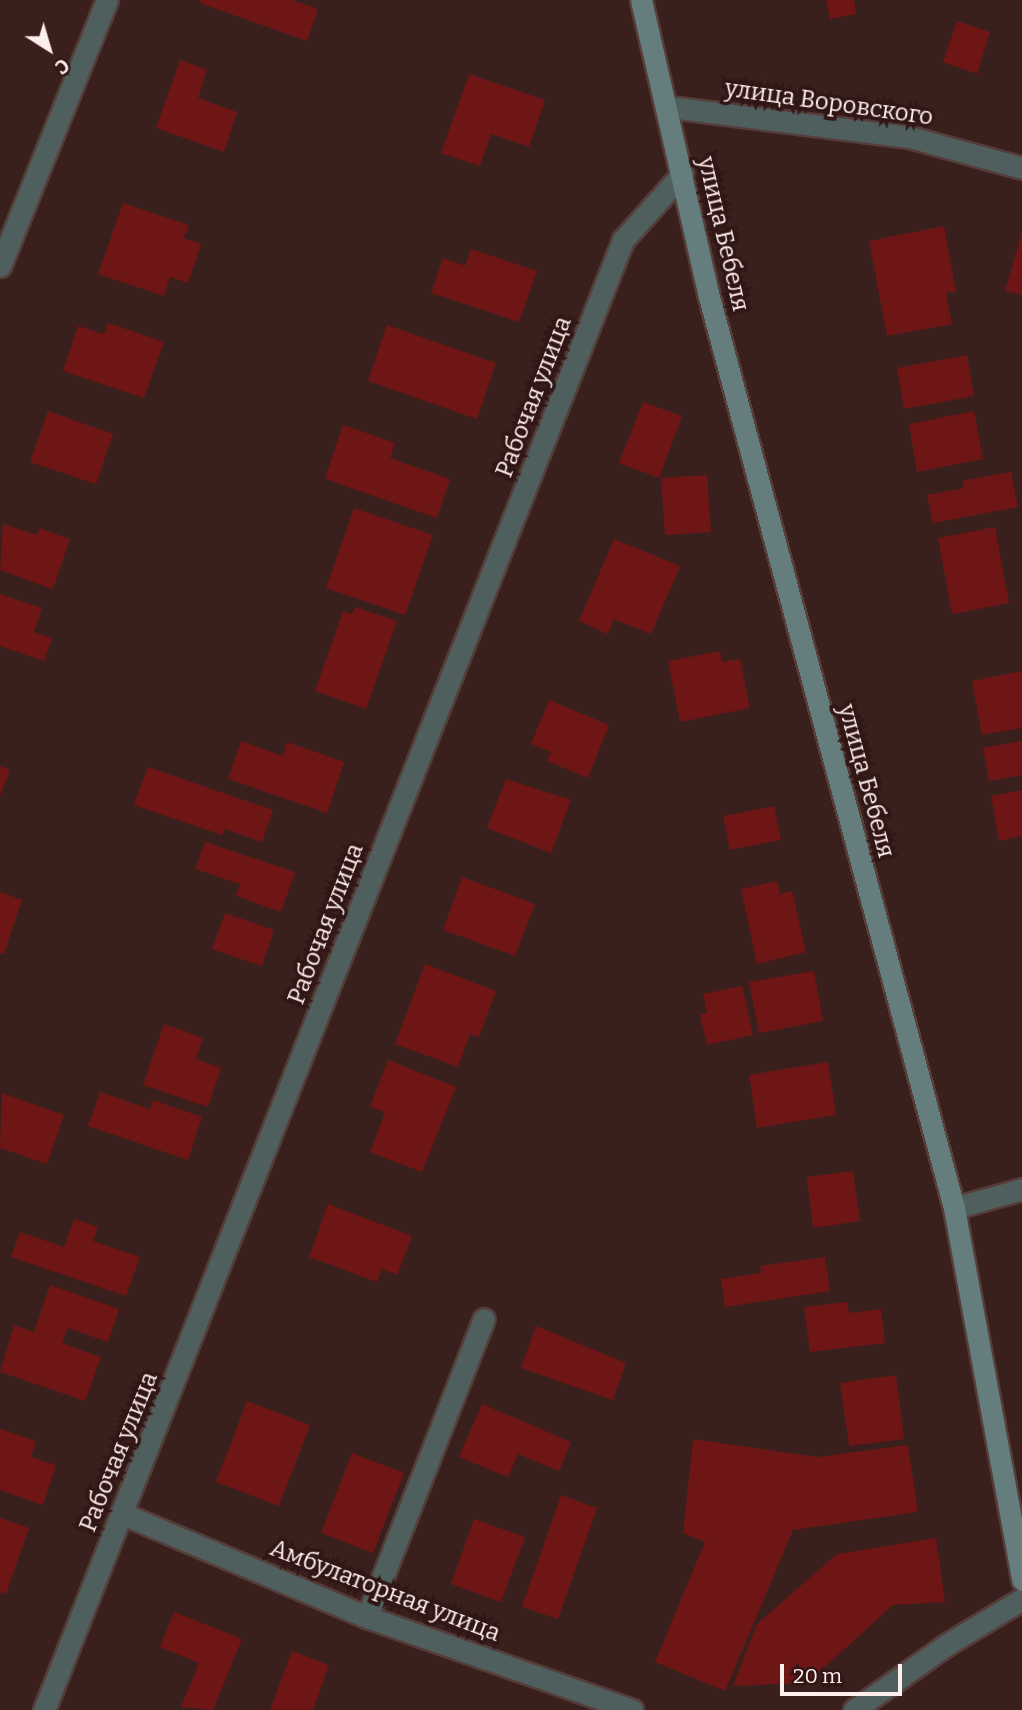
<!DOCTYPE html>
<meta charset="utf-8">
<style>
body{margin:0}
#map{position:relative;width:1022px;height:1710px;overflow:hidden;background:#3a201d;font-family:Bitter,serif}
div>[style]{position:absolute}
.building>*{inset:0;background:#6d1615}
.roads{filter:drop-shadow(2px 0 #553d3a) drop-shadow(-2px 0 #553d3a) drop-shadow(0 2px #553d3a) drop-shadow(0 -2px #553d3a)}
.lane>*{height:21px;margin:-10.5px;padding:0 10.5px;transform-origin:10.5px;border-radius:10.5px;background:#4f5f5e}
.street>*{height:21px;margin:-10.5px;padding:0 10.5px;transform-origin:10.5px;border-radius:10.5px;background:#4f5f5e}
.secondary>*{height:21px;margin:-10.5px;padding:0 10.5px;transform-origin:10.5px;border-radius:10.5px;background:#657d7c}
span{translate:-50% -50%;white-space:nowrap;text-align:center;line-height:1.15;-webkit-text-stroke:7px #301614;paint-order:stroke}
.street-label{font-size:24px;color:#feefed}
.north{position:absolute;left:14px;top:14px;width:70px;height:70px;-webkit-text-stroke:5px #301614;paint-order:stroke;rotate:143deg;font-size:19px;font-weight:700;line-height:28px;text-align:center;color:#feefed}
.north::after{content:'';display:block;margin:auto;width:24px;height:32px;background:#feefed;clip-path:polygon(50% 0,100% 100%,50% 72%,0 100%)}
.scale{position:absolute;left:780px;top:1664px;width:122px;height:32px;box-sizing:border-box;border:4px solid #feefed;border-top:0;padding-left:9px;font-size:21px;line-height:24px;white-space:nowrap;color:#feefed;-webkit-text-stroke:5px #301614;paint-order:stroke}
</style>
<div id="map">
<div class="building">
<div style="clip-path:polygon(201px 0,292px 0,318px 9px,307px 41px,200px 3px)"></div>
<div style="clip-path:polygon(826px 0,854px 0,856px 14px,830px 19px)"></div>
<div style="clip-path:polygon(957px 21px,990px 32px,977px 74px,943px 62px)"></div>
<div style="clip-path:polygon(180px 60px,207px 70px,198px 98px,237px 112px,224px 152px,156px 128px)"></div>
<div style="clip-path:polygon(469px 74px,545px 100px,529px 147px,491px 134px,480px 166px,441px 153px)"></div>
<div style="clip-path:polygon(123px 203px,189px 225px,184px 238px,201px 244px,188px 283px,170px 277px,164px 296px,98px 274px)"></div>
<div style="clip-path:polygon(944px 226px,956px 292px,946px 293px,952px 324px,887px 336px,869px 241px)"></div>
<div style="clip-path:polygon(1022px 233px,1022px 295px,1005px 291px)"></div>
<div style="clip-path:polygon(471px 249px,537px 271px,519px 322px,431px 293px,443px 258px,465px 266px)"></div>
<div style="clip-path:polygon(108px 323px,164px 342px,144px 398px,63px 371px,78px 326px,104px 334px)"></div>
<div style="clip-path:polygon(387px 325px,496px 363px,477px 419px,368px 381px)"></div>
<div style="clip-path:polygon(967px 355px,974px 396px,904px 409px,897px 368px)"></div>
<div style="clip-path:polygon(643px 402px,682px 416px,659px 478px,619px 463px)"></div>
<div style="clip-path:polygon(48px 411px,113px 434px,96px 484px,30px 462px)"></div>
<div style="clip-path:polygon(974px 411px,983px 459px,917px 472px,909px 424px)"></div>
<div style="clip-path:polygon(343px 425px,395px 443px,390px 458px,450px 479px,437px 518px,325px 479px)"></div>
<div style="clip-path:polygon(1011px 472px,1018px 507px,933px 523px,927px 495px,964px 488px,962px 481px)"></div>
<div style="clip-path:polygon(707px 475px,711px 532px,665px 535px,661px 478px)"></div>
<div style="clip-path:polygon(354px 508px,433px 535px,405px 615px,326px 588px)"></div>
<div style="clip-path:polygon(3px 524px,37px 535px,39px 528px,70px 539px,53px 589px,0 570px)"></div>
<div style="clip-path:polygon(995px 527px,1009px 603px,952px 614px,938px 538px)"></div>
<div style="clip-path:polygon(614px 539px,680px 566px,651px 634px,614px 619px,608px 634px,579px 621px)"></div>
<div style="clip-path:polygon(0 594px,42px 608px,34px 632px,52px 638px,44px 661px,0 646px)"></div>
<div style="clip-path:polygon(355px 607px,397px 621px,366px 709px,315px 691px,343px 611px,352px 614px)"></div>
<div style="clip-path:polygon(720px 651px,722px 662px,740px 659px,750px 708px,680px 722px,668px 661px)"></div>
<div style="clip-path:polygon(1022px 671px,1022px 728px,982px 735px,972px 681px)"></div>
<div style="clip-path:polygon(549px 700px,609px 725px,588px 778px,547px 761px,551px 752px,531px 744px)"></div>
<div style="clip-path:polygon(241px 741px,283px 756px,287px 742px,344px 762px,327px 813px,228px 779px)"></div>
<div style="clip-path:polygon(1022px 741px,1022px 775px,989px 781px,983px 748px)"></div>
<div style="clip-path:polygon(0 766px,10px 770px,0 796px)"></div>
<div style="clip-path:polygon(148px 767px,273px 810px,262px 842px,225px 829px,222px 835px,134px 805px)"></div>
<div style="clip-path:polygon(506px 779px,571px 800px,551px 853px,487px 828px)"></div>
<div style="clip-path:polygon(1022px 790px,1022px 836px,999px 841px,991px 796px)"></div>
<div style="clip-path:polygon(774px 806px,781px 840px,730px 850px,723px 816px)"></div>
<div style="clip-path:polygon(205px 842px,295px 872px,281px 912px,236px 896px,240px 884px,195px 869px)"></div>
<div style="clip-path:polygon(462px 877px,535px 904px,515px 956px,443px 930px)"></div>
<div style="clip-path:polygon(777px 881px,780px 894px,792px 891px,806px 952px,757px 964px,741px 889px)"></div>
<div style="clip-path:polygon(0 892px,22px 900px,4px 954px,0 953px)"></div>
<div style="clip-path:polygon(225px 913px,274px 930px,262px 966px,212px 949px)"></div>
<div style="clip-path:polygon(425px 964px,496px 991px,479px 1037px,470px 1034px,458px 1067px,395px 1044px)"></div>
<div style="clip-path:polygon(814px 971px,823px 1021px,759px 1033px,749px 982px)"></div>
<div style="clip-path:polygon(742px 986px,753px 1035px,707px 1045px,700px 1015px,707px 1013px,703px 994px)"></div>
<div style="clip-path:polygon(164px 1024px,203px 1038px,196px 1059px,221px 1068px,208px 1107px,143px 1085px)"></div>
<div style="clip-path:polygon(388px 1060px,456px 1087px,422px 1172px,370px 1152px,385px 1112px,370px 1107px)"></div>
<div style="clip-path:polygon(828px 1062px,836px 1115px,757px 1128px,749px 1075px)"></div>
<div style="clip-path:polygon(100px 1092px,150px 1109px,153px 1100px,202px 1117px,188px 1160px,88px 1126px)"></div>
<div style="clip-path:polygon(2px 1093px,64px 1115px,47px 1164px,0 1148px)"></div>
<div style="clip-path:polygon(853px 1171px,860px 1221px,813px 1228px,807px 1177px)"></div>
<div style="clip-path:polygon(328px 1204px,412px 1236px,397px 1275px,382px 1269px,377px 1282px,309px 1257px)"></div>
<div style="clip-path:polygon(74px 1219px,98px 1227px,93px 1241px,140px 1257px,126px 1296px,11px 1257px,20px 1232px,64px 1247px)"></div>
<div style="clip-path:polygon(825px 1257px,830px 1291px,725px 1307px,721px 1279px,761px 1273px,760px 1266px)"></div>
<div style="clip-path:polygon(50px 1285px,119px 1309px,108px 1342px,68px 1328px,62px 1343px,101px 1357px,85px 1401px,0 1372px,14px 1325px,34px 1332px)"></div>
<div style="clip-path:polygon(847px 1302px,849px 1313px,881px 1309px,885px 1343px,810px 1352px,804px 1307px)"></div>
<div style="clip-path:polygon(536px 1326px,626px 1363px,613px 1400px,521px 1368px)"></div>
<div style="clip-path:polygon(896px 1375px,904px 1439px,849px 1446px,840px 1383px)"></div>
<div style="clip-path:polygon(247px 1401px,310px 1425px,279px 1506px,216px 1482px)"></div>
<div style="clip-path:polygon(482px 1404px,571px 1442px,559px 1471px,518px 1454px,508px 1477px,459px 1457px)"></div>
<div style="clip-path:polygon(0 1429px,36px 1441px,31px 1457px,56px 1465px,43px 1505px,0 1490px)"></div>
<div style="clip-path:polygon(693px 1439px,817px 1457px,908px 1445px,918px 1512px,793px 1530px,725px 1691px,655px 1662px,705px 1542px,683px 1533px)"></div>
<div style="clip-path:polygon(352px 1453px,404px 1473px,373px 1553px,321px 1533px)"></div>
<div style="clip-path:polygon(561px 1495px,597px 1508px,558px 1619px,522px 1607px)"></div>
<div style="clip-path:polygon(0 1518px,29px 1528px,6px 1594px,0 1592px)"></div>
<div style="clip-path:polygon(474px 1519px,525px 1537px,501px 1602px,451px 1584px)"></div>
<div style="clip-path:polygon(936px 1538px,945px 1602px,893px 1605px,807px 1683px,733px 1686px,757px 1624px,837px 1554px)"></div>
<div style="clip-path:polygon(174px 1612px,242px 1639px,213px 1710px,181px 1707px,199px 1663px,160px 1647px)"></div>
<div style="clip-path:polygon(292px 1651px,329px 1665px,313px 1710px,270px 1710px)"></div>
</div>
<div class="roads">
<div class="lane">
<div style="left:367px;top:1617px;width:320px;rotate:-68.6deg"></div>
</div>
<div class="street">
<div style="left:669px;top:107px;width:242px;rotate:7.1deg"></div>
<div style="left:909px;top:137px;width:117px;rotate:15.3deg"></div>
<div style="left:0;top:266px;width:287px;rotate:-68.1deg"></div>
<div style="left:954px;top:1208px;width:71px;rotate:-15.6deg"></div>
<div style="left:123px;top:1514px;width:265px;rotate:22.9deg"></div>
<div style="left:367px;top:1617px;width:281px;rotate:19.3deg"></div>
<div style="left:44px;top:1710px;width:1580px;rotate:-68.5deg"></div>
<div style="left:623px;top:240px;width:89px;rotate:-48.2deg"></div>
<div style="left:854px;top:1710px;width:113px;rotate:-35.2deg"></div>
<div style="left:946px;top:1645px;width:89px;rotate:-31.2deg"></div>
</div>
<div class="secondary">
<div style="left:641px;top:0;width:301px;rotate:77.1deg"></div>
<div style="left:708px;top:293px;width:947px;rotate:74.95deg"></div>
<div style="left:954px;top:1208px;width:378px;rotate:79.6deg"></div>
</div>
</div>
<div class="street-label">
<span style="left:829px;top:103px;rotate:8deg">улица Воровского</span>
<span style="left:723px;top:234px;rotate:77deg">улица Бебеля</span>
<span style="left:534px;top:397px;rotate:-69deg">Рабочая улица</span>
<span style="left:866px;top:781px;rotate:75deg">улица Бебеля</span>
<span style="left:326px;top:924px;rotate:-69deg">Рабочая улица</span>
<span style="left:119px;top:1452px;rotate:-68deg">Рабочая улица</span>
<span style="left:385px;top:1591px;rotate:21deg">Амбулаторная улица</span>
</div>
<div class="north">С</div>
<div class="scale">20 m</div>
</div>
